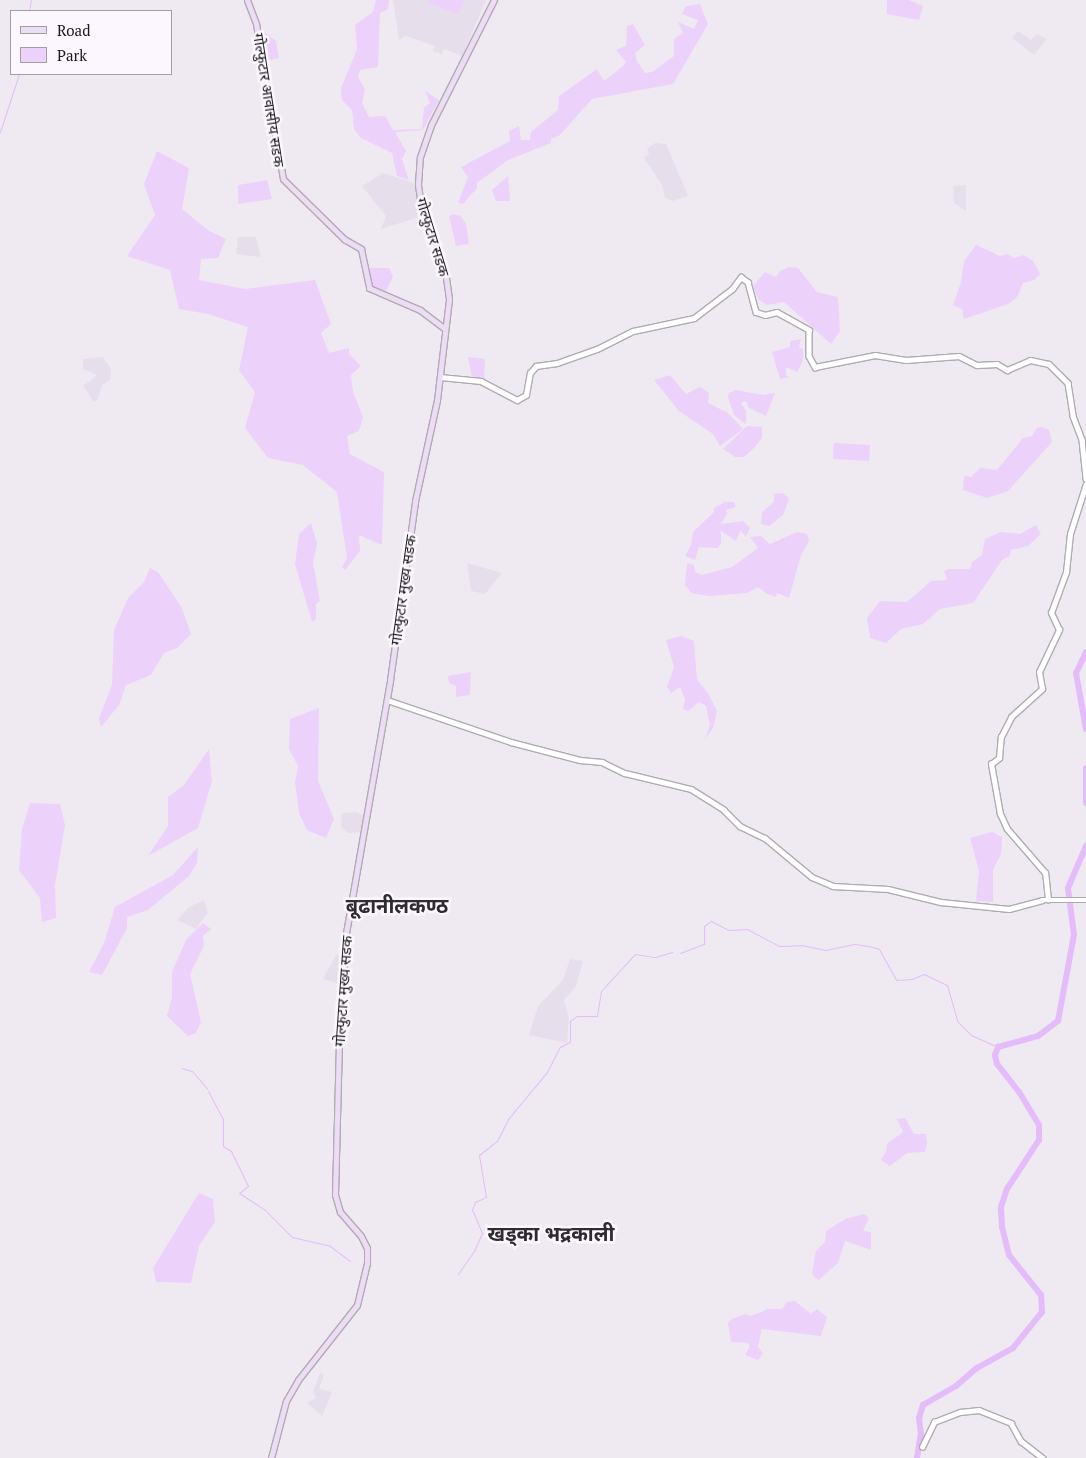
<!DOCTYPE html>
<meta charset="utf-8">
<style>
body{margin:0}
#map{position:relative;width:1086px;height:1458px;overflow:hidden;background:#efeaf1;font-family:"PT Serif","Noto Sans Devanagari",serif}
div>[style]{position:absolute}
.built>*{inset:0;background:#e7deec}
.green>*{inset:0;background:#ecd1fb}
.stream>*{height:1px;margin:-0.5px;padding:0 0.5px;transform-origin:0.5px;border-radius:0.5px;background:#e3bcf9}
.river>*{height:6px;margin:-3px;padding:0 3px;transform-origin:3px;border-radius:3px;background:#e3bcf9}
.roads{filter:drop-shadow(1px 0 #b0abb2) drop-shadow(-1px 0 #b0abb2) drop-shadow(0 1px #b0abb2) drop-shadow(0 -1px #b0abb2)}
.tertiary>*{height:4.5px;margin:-2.25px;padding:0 2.25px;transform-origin:2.25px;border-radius:2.25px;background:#fff}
.secondary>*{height:5px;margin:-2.5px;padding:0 2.5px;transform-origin:2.5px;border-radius:2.5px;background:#ecdcf4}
span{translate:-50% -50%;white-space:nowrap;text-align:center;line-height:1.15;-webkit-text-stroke:5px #fcf7ff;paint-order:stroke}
.street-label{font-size:15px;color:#1b191c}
.district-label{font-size:20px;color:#2f2c31;font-weight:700}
.legend{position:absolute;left:10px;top:10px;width:162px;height:65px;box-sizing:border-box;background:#fcf7ff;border:1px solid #a29ea4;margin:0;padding:6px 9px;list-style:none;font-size:15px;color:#1b191c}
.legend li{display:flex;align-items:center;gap:10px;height:25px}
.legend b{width:25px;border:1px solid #a29ea4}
</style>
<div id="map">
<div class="built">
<div style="clip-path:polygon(393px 0,486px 0,462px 56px,444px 49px,442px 54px,433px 51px,435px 46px,406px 36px,399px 40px)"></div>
<div style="clip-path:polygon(1018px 31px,1031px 40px,1037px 34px,1047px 39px,1034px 55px,1012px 38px)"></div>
<div style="clip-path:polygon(655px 143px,666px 144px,688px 196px,673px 201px,665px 198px,662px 185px,644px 158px,649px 154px,647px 149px)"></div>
<div style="clip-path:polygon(383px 173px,414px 183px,422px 216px,381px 229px,386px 216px,362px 186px)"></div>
<div style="clip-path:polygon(966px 185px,966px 211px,954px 203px,953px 186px)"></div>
<div style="clip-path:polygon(238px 237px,256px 237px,261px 257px,236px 254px)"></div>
<div style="clip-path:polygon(103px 357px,111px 369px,110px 380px,102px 385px,98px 399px,94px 402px,83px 386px,97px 375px,83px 369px,83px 359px)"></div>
<div style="clip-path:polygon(467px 563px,502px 573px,485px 594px,471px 591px)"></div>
<div style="clip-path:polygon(357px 812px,364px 816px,362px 832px,348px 833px,341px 827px,342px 813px)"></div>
<div style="clip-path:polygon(204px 900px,208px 913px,196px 929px,177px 920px,189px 907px)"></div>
<div style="clip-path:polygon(336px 955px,342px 956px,340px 984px,323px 979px)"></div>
<div style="clip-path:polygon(570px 959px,583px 961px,576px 986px,564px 1000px,569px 1018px,567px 1043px,529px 1035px,538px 1006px,563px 980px)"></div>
<div style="clip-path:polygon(320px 1373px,324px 1375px,319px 1389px,332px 1392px,322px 1416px,307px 1403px,316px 1398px,313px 1392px)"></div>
</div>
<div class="green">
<div style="clip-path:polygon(376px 0,389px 0,388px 9px,380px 13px,378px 67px,360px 70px,358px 77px,365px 89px,362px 103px,369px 117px,385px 116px,393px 130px,422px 129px,424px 107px,430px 103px,425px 91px,439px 100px,423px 130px,395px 132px,406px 151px,402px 159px,409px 180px,397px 176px,392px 153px,361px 138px,354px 129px,352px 110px,342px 100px,341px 88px,357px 49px,355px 25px,373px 12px)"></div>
<div style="clip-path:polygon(429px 0,461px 0,464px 1px,459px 14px,428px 3px)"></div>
<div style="clip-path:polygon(887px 0,909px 0,923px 6px,919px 20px,887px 14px)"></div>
<div style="clip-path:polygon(700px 4px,708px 24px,673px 84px,592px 99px,560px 135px,551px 139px,551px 143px,508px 160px,477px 183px,477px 188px,463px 204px,458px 203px,468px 177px,461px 167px,510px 141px,509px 131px,519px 126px,521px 140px,530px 140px,531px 132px,558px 110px,559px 96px,597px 69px,604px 81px,623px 66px,626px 62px,616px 50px,626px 46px,627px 26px,633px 24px,645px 45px,635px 53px,637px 61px,645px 73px,652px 72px,674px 56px,674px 39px,683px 33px,678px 22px,694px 29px,698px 20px,682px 14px,686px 6px)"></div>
<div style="clip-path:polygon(259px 28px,276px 41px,279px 58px,264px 61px)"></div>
<div style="clip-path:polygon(157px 151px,189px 168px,182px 209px,209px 231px,226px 239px,218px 258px,201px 259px,199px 280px,245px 289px,315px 280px,331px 324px,321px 333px,329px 353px,349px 348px,349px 354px,361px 366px,351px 375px,353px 392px,363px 417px,359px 431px,347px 436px,350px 454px,384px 472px,382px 545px,359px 535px,360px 551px,345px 570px,342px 567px,347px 558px,337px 492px,303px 465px,268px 458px,245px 428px,255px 392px,239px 370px,248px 327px,208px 314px,179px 309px,170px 270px,127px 256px,155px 215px,144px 184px)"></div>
<div style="clip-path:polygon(508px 176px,510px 201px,496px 201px,492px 190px)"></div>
<div style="clip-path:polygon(267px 180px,272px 199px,238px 204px,238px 185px)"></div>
<div style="clip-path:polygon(454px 214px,461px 216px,466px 224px,469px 244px,456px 246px,449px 216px)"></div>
<div style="clip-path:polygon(976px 245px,1000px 256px,1007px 254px,1014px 258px,1024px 255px,1033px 261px,1040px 274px,1034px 280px,1023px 283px,1017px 297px,1008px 304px,964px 319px,962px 309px,953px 305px,961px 282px,964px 261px)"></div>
<div style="clip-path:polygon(789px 267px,798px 268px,817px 292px,838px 297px,840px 331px,831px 344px,784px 302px,767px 305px,759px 300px,753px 286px,765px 272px,776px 277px,780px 271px)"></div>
<div style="clip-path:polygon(366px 268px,389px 268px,393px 277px,385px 293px,370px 284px)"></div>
<div style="clip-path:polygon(801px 339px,799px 348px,803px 349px,803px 360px,799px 369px,797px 372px,786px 367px,786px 376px,790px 377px,780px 379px,772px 352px,790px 347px,790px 341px)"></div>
<div style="clip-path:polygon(468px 357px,485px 359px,484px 379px,472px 377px)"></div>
<div style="clip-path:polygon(670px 375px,686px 394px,700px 387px,709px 393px,708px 403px,728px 413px,743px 429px,720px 446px,713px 434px,679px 411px,654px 380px)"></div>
<div style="clip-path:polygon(736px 390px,763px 395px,775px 393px,766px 416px,749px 408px,746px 401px,741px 403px,746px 411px,746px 424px,734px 415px,728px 397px,729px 393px)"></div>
<div style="clip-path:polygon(747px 426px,762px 427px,762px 438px,754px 448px,744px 457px,735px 457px,723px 449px)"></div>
<div style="clip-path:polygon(1042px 427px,1049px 430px,1052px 442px,1008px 491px,987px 498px,963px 490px,964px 476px,971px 477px,980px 468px,997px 470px,1023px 438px,1032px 436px,1037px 428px)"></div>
<div style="clip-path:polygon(834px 443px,870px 445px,869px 461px,833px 459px)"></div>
<div style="clip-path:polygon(783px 493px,789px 499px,783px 515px,769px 526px,761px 524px,762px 512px,774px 502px,774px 494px)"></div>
<div style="clip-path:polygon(725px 502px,734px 502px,736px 507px,726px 510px,727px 514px,721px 524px,743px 521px,750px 528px,746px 536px,740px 531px,736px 541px,721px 531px,721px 543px,718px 548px,699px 547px,695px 560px,685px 556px,691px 545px,693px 532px,714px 512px,714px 508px)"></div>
<div style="clip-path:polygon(311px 523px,317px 544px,313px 563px,320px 601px,316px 604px,316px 619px,312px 622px,295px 564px,299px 534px)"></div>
<div style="clip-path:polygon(1036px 525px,1041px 534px,1028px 546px,1011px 550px,1010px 556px,1002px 560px,973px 603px,940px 609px,923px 624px,901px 629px,886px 643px,870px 638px,867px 618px,880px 601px,907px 602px,931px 581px,947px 580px,944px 571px,948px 569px,970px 569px,972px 562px,982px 555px,985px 539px,1001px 532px,1020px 534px)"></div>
<div style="clip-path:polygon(797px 532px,807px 534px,809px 541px,801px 555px,789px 598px,777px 593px,776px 597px,767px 594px,758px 587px,747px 593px,709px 596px,691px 593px,685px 585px,687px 563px,694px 565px,695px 572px,702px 575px,732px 567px,758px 548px,750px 537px,761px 536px,770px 544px)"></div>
<div style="clip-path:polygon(150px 568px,158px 572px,182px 608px,191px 634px,177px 648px,164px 653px,151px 675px,126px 685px,119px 705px,101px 727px,99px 718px,112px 685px,114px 630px,128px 598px,144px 582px)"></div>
<div style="clip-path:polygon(681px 636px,694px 641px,697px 680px,708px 693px,717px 711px,713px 728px,705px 739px,710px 725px,706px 706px,699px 702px,688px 711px,683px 709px,685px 699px,680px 687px,671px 693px,667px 687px,674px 667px,666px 640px)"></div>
<div style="clip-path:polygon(471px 672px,470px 695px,456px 697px,456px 686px,449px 683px,448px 676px)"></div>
<div style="clip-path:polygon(319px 708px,318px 781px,334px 819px,326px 838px,307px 830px,299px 813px,295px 782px,298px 766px,289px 749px,290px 719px)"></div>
<div style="clip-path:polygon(209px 749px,212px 781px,198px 828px,148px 856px,168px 826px,168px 797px,184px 785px)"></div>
<div style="clip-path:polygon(30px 803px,60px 804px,65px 825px,55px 885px,56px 918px,42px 922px,40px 898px,19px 870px,22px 829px)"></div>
<div style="clip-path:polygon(992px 832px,1002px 837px,1001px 854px,993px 870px,993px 902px,976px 901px,979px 871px,970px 838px)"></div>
<div style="clip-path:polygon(198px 847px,197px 863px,189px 876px,148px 910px,127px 917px,127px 928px,102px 975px,89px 972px,104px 943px,115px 907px,173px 875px)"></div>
<div style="clip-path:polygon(203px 923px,211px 929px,203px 936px,204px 946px,190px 974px,201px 1022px,196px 1033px,188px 1036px,167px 1016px,172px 997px,172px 972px,186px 940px)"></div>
<div style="clip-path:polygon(905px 1118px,914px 1134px,926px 1134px,927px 1144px,925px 1152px,907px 1153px,890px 1166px,881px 1160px,886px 1152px,887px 1144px,903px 1132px,897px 1119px)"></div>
<div style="clip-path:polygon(199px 1193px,213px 1199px,215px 1222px,199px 1246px,191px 1283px,156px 1282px,153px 1268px)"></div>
<div style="clip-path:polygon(864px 1214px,869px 1218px,863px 1231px,871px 1232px,871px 1250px,845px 1241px,838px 1263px,819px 1280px,814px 1277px,812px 1272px,816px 1251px,825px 1242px,826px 1231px,845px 1219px)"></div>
<div style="clip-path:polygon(795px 1301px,811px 1314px,817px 1309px,827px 1317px,821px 1336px,762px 1329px,758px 1347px,763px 1353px,758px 1360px,745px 1355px,750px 1346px,748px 1343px,731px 1342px,728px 1323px,732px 1319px,745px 1314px,751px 1316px,768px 1309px,782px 1309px,787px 1302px)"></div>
</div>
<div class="stream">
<div style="left:29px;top:11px;width:11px;rotate:-80deg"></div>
<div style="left:0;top:132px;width:61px;rotate:-71.9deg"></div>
<div style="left:680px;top:953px;width:26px;rotate:-21deg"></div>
<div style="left:704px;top:944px;width:18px;rotate:-90deg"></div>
<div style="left:704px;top:926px;width:9px;rotate:-36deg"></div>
<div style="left:711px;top:921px;width:20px;rotate:27deg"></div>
<div style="left:729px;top:930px;width:18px;rotate:-3deg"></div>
<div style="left:747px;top:929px;width:36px;rotate:28deg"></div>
<div style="left:779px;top:946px;width:23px;rotate:-2deg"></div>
<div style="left:802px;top:945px;width:25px;rotate:12deg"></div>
<div style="left:826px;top:950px;width:30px;rotate:-12deg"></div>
<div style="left:855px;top:944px;width:13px;rotate:9deg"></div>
<div style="left:868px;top:946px;width:11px;rotate:15deg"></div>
<div style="left:879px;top:949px;width:35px;rotate:61deg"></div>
<div style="left:896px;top:980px;width:16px;rotate:-4deg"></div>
<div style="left:912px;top:979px;width:13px;rotate:-23deg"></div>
<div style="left:924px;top:974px;width:25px;rotate:26deg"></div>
<div style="left:947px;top:985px;width:37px;rotate:74deg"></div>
<div style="left:957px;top:1021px;width:20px;rotate:45deg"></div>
<div style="left:971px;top:1035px;width:30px;rotate:24deg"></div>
<div style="left:182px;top:1068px;width:10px;rotate:17deg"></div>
<div style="left:192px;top:1071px;width:23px;rotate:49deg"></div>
<div style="left:208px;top:1091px;width:32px;rotate:62deg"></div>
<div style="left:223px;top:1119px;width:27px;rotate:90deg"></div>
<div style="left:223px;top:1146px;width:9px;rotate:32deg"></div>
<div style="left:231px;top:1151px;width:39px;rotate:64deg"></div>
<div style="left:248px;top:1186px;width:11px;rotate:142deg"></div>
<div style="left:239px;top:1193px;width:30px;rotate:33deg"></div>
<div style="left:264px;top:1209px;width:40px;rotate:45deg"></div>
<div style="left:292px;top:1237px;width:39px;rotate:13deg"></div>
<div style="left:330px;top:1246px;width:25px;rotate:37deg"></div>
<div style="left:458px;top:1274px;width:28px;rotate:-55deg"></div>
<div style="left:474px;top:1251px;width:20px;rotate:-66deg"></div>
<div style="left:482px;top:1233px;width:25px;rotate:-113deg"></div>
<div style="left:472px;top:1210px;width:9px;rotate:-69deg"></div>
<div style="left:475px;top:1202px;width:12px;rotate:-24deg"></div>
<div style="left:486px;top:1197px;width:43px;rotate:-99.5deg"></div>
<div style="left:479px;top:1155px;width:23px;rotate:-38deg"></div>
<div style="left:497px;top:1141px;width:25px;rotate:-63deg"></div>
<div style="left:508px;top:1119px;width:61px;rotate:-50.3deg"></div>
<div style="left:547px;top:1072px;width:28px;rotate:-63deg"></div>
<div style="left:560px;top:1047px;width:11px;rotate:-27deg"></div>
<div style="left:570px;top:1042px;width:21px;rotate:-90deg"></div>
<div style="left:570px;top:1021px;width:9px;rotate:-36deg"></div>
<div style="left:577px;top:1016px;width:20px"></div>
<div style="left:597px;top:1016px;width:25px;rotate:-81deg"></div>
<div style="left:601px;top:991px;width:50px;rotate:-47.4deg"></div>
<div style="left:635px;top:954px;width:20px;rotate:9deg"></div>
<div style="left:655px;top:957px;width:18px;rotate:-16deg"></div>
</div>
<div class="river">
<div style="left:1086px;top:652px;width:23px;rotate:115deg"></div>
<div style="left:1076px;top:673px;width:57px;rotate:79.9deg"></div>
<div style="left:1086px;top:768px;width:35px;rotate:90deg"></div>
<div style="left:917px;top:1458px;width:24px;rotate:-81deg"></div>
<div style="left:921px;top:1434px;width:16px;rotate:-97deg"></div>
<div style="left:919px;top:1418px;width:14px;rotate:-73deg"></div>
<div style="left:923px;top:1405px;width:38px;rotate:-30deg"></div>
<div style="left:956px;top:1386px;width:28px;rotate:-41deg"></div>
<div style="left:977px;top:1368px;width:41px;rotate:-29.1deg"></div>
<div style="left:1013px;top:1348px;width:46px;rotate:-51.1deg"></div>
<div style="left:1042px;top:1312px;width:17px;rotate:-93deg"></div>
<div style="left:1041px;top:1295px;width:51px;rotate:-128.7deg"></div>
<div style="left:1009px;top:1255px;width:29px;rotate:-104deg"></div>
<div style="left:1002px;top:1227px;width:20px;rotate:-93deg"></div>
<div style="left:1001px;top:1207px;width:19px;rotate:-72deg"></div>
<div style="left:1007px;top:1189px;width:59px;rotate:-56.9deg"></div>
<div style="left:1039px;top:1140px;width:15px;rotate:-90deg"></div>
<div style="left:1039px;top:1125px;width:39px;rotate:-121deg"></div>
<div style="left:1019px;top:1092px;width:36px;rotate:-128deg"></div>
<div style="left:997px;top:1064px;width:9px;rotate:-103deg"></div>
<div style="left:995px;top:1055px;width:9px;rotate:-69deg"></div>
<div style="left:998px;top:1047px;width:41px;rotate:-15.4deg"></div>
<div style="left:1038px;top:1036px;width:25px;rotate:-37deg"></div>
<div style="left:1058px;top:1021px;width:87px;rotate:-79.5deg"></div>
<div style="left:1074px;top:935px;width:47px;rotate:-97.3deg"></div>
<div style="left:1068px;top:888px;width:46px;rotate:-66.8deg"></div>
</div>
<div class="roads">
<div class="tertiary">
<div style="left:440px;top:377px;width:41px;rotate:5.6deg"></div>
<div style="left:481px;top:381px;width:41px;rotate:27.8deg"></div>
<div style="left:517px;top:400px;width:10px;rotate:-29deg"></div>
<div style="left:526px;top:395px;width:22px;rotate:-80deg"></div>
<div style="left:530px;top:373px;width:9px;rotate:-49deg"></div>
<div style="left:536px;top:366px;width:21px;rotate:-8deg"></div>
<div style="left:557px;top:363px;width:42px;rotate:-19.3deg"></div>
<div style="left:597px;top:349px;width:40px;rotate:-26.6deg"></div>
<div style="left:633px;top:331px;width:62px;rotate:-12deg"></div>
<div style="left:694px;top:318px;width:48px;rotate:-37.3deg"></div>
<div style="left:732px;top:289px;width:15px;rotate:-53deg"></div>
<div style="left:741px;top:277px;width:9px;rotate:36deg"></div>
<div style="left:748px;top:282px;width:31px;rotate:75deg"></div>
<div style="left:756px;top:312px;width:9px;rotate:18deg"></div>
<div style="left:765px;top:315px;width:12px;rotate:-14deg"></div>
<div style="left:777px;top:312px;width:37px;rotate:29deg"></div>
<div style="left:809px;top:330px;width:26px;rotate:90deg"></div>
<div style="left:809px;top:356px;width:13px;rotate:61deg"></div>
<div style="left:815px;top:367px;width:61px;rotate:-11.3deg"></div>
<div style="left:875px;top:355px;width:31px;rotate:9deg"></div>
<div style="left:906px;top:360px;width:53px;rotate:-4.3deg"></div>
<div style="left:959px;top:356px;width:20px;rotate:27deg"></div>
<div style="left:977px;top:365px;width:20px;rotate:-3deg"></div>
<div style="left:997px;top:364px;width:12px;rotate:31deg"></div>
<div style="left:1007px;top:370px;width:25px;rotate:-23deg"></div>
<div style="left:1030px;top:360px;width:19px;rotate:12deg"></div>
<div style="left:1049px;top:364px;width:27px;rotate:45deg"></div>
<div style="left:1068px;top:383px;width:33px;rotate:81deg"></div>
<div style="left:1073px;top:416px;width:26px;rotate:69deg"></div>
<div style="left:1082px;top:440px;width:39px;rotate:84deg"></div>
<div style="left:387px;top:700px;width:131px;rotate:18.7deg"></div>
<div style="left:511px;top:742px;width:71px;rotate:14.6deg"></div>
<div style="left:580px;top:760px;width:22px;rotate:5deg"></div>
<div style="left:602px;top:762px;width:25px;rotate:26deg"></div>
<div style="left:625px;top:773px;width:68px;rotate:13.6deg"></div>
<div style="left:691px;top:789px;width:39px;rotate:32deg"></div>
<div style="left:724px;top:810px;width:23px;rotate:45deg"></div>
<div style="left:740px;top:826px;width:28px;rotate:26deg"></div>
<div style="left:765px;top:838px;width:61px;rotate:39.7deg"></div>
<div style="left:812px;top:877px;width:23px;rotate:23deg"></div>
<div style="left:833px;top:886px;width:55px;rotate:3.1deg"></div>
<div style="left:888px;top:889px;width:55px;rotate:13.8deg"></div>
<div style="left:941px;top:902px;width:68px;rotate:5.9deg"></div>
<div style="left:1009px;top:909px;width:34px;rotate:-15deg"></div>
<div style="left:1042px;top:900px;width:44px"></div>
<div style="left:1048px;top:900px;width:27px;rotate:-96deg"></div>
<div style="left:1045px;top:873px;width:58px;rotate:-130.8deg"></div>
<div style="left:1007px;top:829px;width:17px;rotate:-115deg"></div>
<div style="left:1000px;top:814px;width:51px;rotate:-100.2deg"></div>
<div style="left:991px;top:764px;width:10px;rotate:-37deg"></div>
<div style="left:999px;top:758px;width:21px;rotate:-85deg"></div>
<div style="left:1001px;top:737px;width:22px;rotate:-63deg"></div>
<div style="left:1011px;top:717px;width:42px;rotate:-42.1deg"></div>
<div style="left:1042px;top:689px;width:17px;rotate:-100deg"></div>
<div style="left:1039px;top:672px;width:47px;rotate:-64.5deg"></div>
<div style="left:1059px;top:630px;width:19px;rotate:-115deg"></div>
<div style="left:1051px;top:613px;width:44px;rotate:-69.9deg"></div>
<div style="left:1066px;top:572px;width:38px;rotate:-84deg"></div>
<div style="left:1070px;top:534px;width:52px;rotate:-72.3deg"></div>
<div style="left:922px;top:1447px;width:28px;rotate:-64deg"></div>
<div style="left:934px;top:1422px;width:28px;rotate:-21deg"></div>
<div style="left:960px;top:1412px;width:19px;rotate:-6deg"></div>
<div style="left:979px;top:1410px;width:35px;rotate:22deg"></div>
<div style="left:1011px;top:1423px;width:21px;rotate:61deg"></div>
<div style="left:1021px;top:1441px;width:28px;rotate:38deg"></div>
</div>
<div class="secondary">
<div style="left:247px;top:0;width:26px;rotate:69deg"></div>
<div style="left:256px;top:24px;width:157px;rotate:80.1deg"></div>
<div style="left:283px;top:179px;width:86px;rotate:44.5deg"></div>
<div style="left:344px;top:239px;width:20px;rotate:30deg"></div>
<div style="left:361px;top:249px;width:40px;rotate:78deg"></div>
<div style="left:369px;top:288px;width:56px;rotate:23.3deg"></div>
<div style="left:420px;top:310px;width:31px;rotate:37deg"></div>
<div style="left:271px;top:1458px;width:59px;rotate:-75.3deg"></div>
<div style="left:286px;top:1401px;width:24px;rotate:-60deg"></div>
<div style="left:298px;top:1380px;width:95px;rotate:-51.8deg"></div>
<div style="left:357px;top:1305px;width:43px;rotate:-76.6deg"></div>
<div style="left:367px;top:1263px;width:15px;rotate:-90deg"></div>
<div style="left:367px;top:1248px;width:13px;rotate:-117deg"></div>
<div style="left:361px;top:1236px;width:32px;rotate:-131deg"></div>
<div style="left:340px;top:1212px;width:18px;rotate:-106deg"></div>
<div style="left:335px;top:1195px;width:156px;rotate:-88.5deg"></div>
<div style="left:339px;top:1039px;width:106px;rotate:-86.2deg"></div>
<div style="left:346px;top:933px;width:257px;rotate:-80.1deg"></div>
<div style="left:390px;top:680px;width:181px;rotate:-82deg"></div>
<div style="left:415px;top:501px;width:103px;rotate:-77.7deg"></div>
<div style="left:437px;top:400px;width:102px;rotate:-83.2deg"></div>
<div style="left:449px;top:299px;width:28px;rotate:-98deg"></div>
<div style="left:445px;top:271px;width:76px;rotate:-109.1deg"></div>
<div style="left:420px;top:199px;width:15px;rotate:-98deg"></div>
<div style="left:418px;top:184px;width:27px;rotate:-86deg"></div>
<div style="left:420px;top:157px;width:34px;rotate:-71deg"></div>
<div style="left:431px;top:125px;width:140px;rotate:-63.3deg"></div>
</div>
</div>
<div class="street-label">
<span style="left:269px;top:100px;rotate:81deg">गोल्फुटार आवासीय सडक</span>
<span style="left:433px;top:237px;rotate:73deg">गोल्फुटार सडक</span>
<span style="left:403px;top:590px;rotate:-82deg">गोल्फुटार मुख्य सडक</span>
<span style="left:343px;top:991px;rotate:-86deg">गोल्फुटार मुख्य सडक</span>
</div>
<div class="district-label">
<span style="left:397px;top:905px">बूढानीलकण्ठ</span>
<span style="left:551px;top:1233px">खड्का भद्रकाली</span>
</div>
<ul class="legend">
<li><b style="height:6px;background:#ecdcf4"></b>Road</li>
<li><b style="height:14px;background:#ecd1fb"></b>Park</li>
</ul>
</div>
